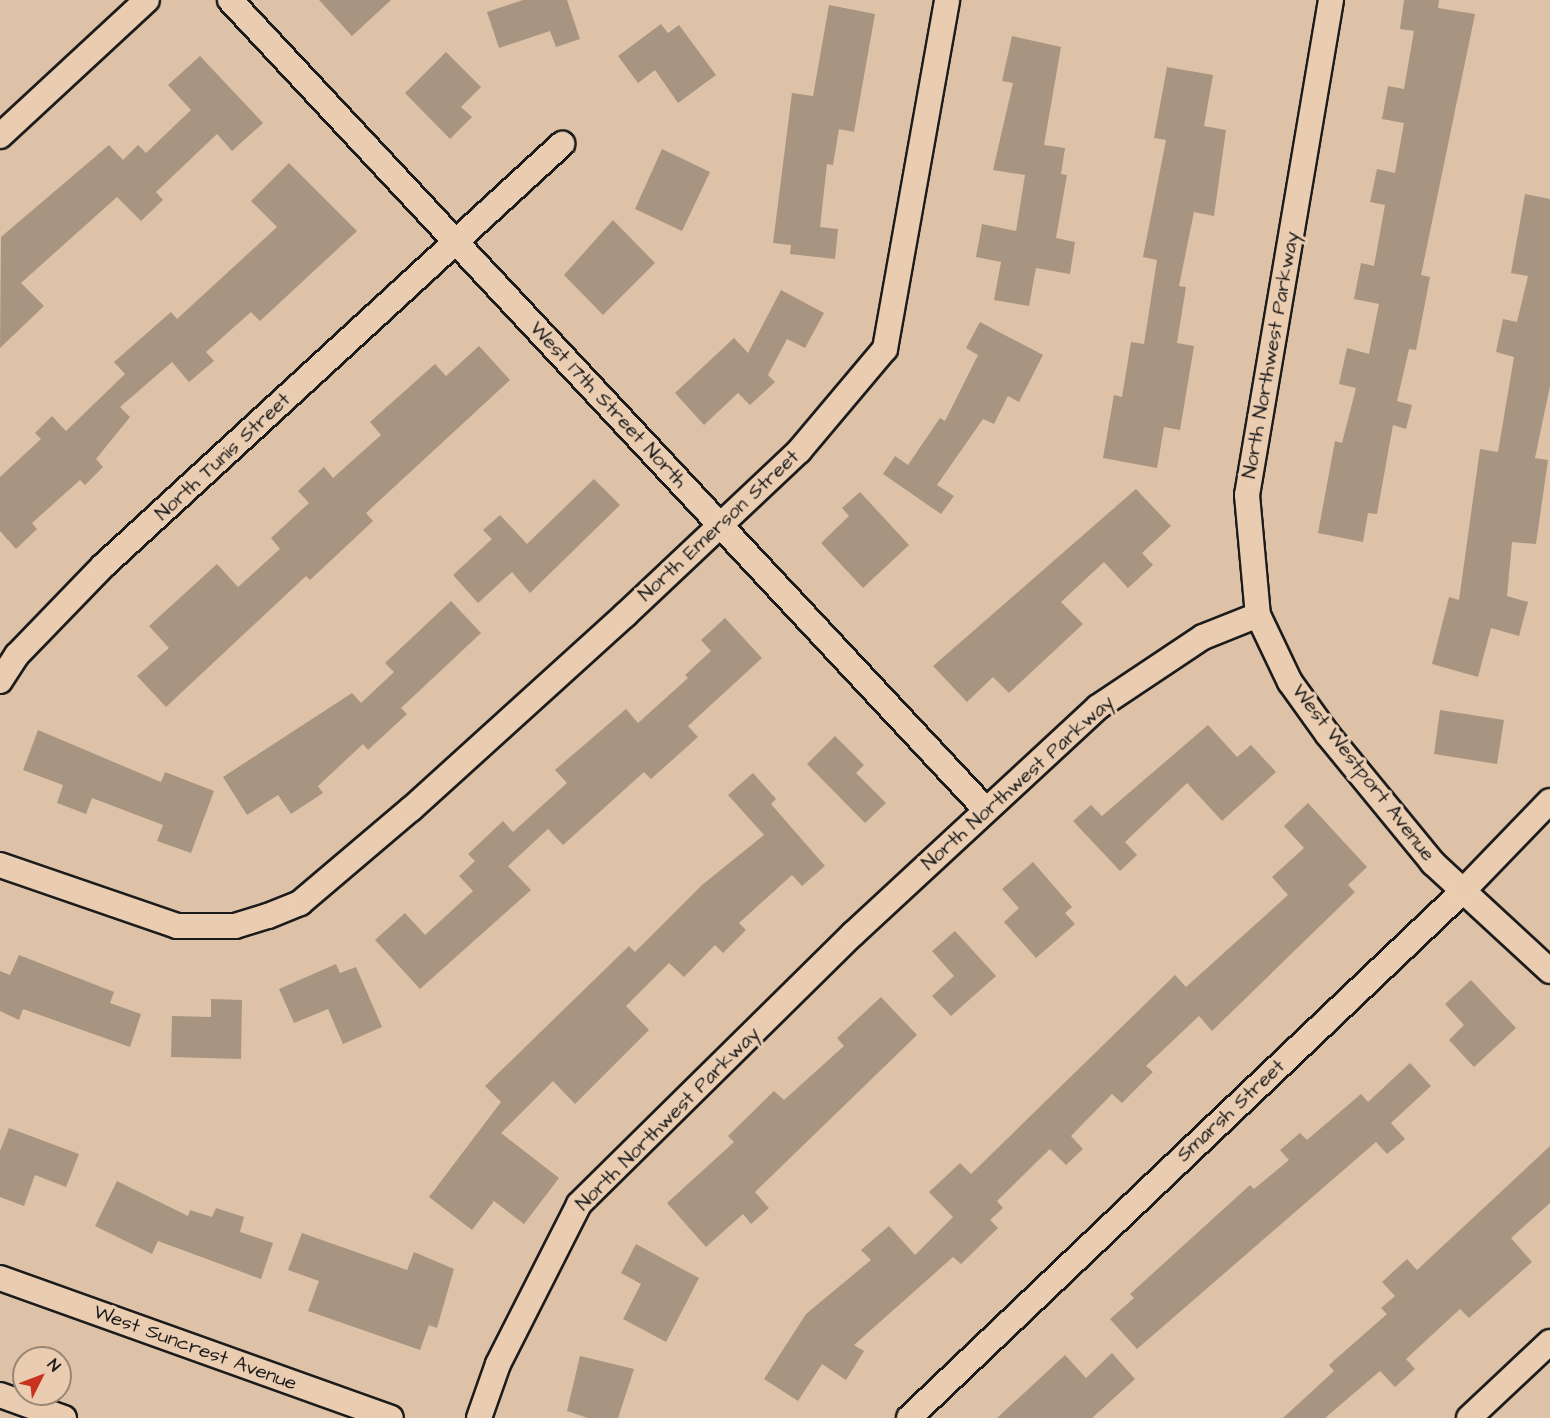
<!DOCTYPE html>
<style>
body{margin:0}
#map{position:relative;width:1550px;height:1418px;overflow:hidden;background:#dec2a8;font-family:"Architects Daughter",sans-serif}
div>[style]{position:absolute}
.building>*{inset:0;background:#a79481}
.roads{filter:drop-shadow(2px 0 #1c1c1c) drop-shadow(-2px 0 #1c1c1c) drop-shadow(0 2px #1c1c1c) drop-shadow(0 -2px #1c1c1c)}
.street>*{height:24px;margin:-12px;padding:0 12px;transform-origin:12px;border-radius:12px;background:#eacdb1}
span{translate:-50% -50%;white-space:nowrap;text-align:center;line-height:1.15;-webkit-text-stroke:6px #eacdb1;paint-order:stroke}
.street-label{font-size:20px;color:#1c1c1c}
.north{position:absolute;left:12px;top:1346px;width:60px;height:60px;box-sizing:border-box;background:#eacdb1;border:2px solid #988675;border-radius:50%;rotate:48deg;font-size:16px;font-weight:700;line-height:24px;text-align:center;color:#1c1c1c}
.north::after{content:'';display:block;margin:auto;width:21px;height:27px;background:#c8321e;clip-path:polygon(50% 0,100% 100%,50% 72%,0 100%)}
</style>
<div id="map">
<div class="building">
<div style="clip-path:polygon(319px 0,391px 0,352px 36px)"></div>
<div style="clip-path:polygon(523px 0,567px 0,580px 39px,556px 47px,550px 31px,499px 48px,487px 12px)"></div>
<div style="clip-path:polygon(1404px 0,1439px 0,1438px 8px,1475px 14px,1421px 275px,1430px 277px,1416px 350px,1409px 349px,1397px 401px,1412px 405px,1406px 429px,1393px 425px,1377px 514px,1368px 513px,1363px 542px,1318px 533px,1335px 441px,1342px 443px,1356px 388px,1339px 384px,1347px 348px,1369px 354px,1379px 304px,1354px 299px,1361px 263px,1374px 266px,1385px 205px,1370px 202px,1377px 169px,1395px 173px,1404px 123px,1382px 119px,1388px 86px,1404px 89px,1414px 31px,1400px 29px)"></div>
<div style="clip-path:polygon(829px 5px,875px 14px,854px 132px,839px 129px,833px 165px,827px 164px,820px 227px,838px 229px,835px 259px,790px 254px,791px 245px,773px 243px,792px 93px,813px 96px)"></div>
<div style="clip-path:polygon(661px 24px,668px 33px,679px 25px,716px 75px,678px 103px,655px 70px,638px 83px,618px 56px)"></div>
<div style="clip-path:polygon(1012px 36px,1061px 47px,1044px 145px,1065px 148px,1061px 174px,1067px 175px,1056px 238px,1075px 242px,1070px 274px,1036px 268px,1029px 306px,994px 300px,1001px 262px,976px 257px,982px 224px,1016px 231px,1025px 175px,993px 170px,1013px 83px,1002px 81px)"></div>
<div style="clip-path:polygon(446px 52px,481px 87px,461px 107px,472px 117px,450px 139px,405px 93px)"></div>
<div style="clip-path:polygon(200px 56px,263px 123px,232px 151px,217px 134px,156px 192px,163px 200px,141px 221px,117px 197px,21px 283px,44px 306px,0 348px,1px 237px,109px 145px,123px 160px,138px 145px,146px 153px,191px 110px,168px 85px)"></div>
<div style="clip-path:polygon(1167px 67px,1213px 75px,1204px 126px,1226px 130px,1214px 216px,1194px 212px,1179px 286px,1186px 287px,1177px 343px,1194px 346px,1180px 430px,1164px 427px,1157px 468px,1103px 458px,1114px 395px,1122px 397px,1131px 342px,1144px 344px,1157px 260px,1143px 257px,1166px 140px,1154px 138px)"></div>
<div style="clip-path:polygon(662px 149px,710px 172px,682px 231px,635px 209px)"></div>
<div style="clip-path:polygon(289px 163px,357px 231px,260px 321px,251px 312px,206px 352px,214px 361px,189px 382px,172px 362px,120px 407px,130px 417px,96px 459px,103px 467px,85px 485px,80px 480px,32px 523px,37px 529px,16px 549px,0 531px,0 477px,41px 439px,35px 433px,52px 416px,66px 431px,125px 374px,114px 362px,171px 312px,177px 319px,277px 227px,251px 201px)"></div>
<div style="clip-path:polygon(1525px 194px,1550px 199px,1550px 386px,1535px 458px,1548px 460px,1536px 544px,1512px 542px,1507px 596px,1528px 602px,1519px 636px,1491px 628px,1478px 677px,1432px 664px,1449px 597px,1459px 600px,1480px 449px,1498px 452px,1514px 357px,1496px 352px,1503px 319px,1517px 322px,1528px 276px,1511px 273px)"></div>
<div style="clip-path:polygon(613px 220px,655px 263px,603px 315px,564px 275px)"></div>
<div style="clip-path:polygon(781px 290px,824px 313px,805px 348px,787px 339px,768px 375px,775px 382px,750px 405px,738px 393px,704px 425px,675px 393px,734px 338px,748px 353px)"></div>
<div style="clip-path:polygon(980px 322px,1043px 355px,1019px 402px,1008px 396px,994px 424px,983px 419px,937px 485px,954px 496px,941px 514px,883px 474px,895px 456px,908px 465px,940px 418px,945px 421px,978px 355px,966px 348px)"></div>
<div style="clip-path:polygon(479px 346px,510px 380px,366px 513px,373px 521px,310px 580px,306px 576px,166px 707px,137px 676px,169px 648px,149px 626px,217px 564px,238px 587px,280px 549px,271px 538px,309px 503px,298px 491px,324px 467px,333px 478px,381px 435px,370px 422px,435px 364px,446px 376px)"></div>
<div style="clip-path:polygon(594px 479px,620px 505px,530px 593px,512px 572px,478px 603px,453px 575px,492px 539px,483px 530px,500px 515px,527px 544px)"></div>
<div style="clip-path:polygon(1136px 489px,1171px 526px,1142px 553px,1153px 565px,1128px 588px,1104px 562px,1061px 602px,1083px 624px,1009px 693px,993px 677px,967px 702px,933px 666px)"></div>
<div style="clip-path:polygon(860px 492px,909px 545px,863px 588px,821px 543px,849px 516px,842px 508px)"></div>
<div style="clip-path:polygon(451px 601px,481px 633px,401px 708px,407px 714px,368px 750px,363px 744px,318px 786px,323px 793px,291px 814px,278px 795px,247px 815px,223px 777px,352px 693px,361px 703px,394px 672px,385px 663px)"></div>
<div style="clip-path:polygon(725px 618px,762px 658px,688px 726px,698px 737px,651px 779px,644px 772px,563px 845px,548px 829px,508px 866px,531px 890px,420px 989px,375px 940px,405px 913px,425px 935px,473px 891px,459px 876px,475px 861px,468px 854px,503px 821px,513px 832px,567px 783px,555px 770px,626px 709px,638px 723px,688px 678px,685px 675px,711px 651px,701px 640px)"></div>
<div style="clip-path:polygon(1440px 710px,1504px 720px,1497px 764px,1434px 754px)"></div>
<div style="clip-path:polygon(1208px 725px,1237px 757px,1251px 745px,1276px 772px,1222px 821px,1187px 783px,1125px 842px,1137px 855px,1120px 871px,1073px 821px,1091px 805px,1102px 816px)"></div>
<div style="clip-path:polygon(38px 730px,161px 782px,165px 772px,214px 791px,191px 853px,157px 841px,163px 825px,92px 798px,86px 814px,57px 803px,63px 785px,23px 770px)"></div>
<div style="clip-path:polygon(835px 736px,864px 765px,856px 773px,886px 803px,865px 823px,807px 764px)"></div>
<div style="clip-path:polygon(753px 773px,776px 799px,771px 804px,825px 866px,802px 886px,792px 875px,739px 923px,746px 930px,723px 953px,715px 945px,684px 977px,669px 963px,626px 1006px,649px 1030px,575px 1104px,553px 1081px,501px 1133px,559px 1178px,524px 1224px,494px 1201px,472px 1230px,429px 1197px,501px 1102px,485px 1086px,629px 946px,635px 952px,702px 885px,764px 835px,728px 795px)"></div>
<div style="clip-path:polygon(1308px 803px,1367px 867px,1348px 885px,1355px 892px,1212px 1031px,1199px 1016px,1146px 1066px,1153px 1072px,1122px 1103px,1112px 1094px,1071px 1136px,1083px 1149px,1066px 1165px,1050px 1149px,997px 1201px,1003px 1208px,990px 1220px,998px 1228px,961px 1264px,953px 1257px,854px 1345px,864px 1351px,846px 1380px,822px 1364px,798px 1401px,764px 1379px,806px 1314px,871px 1260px,861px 1250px,889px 1226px,915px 1255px,953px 1217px,929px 1192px,960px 1163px,971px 1174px,1175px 975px,1186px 987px,1288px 895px,1272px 877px,1304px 848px,1284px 826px)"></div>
<div style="clip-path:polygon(1033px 862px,1072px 907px,1065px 913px,1075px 924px,1036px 958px,1004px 922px,1019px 908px,1002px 889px)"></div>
<div style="clip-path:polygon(955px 931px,996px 976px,951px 1016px,932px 996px,954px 976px,932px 951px)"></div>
<div style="clip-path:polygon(19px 955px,114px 992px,110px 1003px,141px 1014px,130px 1047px,23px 1009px,19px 1020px,0 1011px,0 971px,10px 975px)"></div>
<div style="clip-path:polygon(336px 964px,340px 973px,356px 967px,382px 1027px,343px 1044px,328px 1009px,294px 1023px,279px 989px)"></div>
<div style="clip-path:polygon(1471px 980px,1516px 1028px,1474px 1067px,1449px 1040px,1464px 1025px,1445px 1004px)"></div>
<div style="clip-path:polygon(881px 997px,917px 1035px,755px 1192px,769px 1208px,751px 1224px,743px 1214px,706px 1247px,667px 1203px,734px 1142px,728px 1136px,774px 1091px,784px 1100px,844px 1046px,837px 1038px)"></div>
<div style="clip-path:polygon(211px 999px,242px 1000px,241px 1059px,171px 1057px,172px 1016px,211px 1017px)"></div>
<div style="clip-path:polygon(1410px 1063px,1431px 1086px,1391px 1123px,1405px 1139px,1387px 1154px,1376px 1142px,1137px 1349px,1110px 1319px,1134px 1298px,1130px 1294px,1250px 1185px,1254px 1189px,1289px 1160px,1280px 1150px,1300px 1133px,1307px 1140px,1361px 1094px,1368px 1102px)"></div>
<div style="clip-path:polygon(9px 1128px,79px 1154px,66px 1187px,35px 1175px,24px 1206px,0 1197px,0 1151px)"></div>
<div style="clip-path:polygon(1550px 1146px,1550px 1203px,1511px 1238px,1532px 1262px,1469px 1318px,1460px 1309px,1406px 1359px,1415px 1369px,1395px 1387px,1380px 1371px,1325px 1418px,1283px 1418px,1334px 1371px,1329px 1365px,1387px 1314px,1381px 1308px,1395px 1296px,1382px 1282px,1407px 1259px,1417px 1270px)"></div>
<div style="clip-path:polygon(117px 1181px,188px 1216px,190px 1210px,212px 1217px,216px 1208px,244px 1217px,240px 1232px,273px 1243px,261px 1279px,158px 1241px,152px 1254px,95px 1226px)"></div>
<div style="clip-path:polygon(302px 1233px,407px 1270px,414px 1252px,454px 1269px,437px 1328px,429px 1325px,420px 1350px,308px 1311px,319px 1281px,288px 1270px)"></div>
<div style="clip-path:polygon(636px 1244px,699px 1278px,666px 1342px,623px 1319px,641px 1284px,621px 1273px)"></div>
<div style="clip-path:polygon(1112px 1353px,1135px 1379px,1092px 1418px,997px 1418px,1065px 1355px,1086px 1378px)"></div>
<div style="clip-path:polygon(580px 1356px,634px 1369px,618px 1418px,588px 1418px,567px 1411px)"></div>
</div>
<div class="roads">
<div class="street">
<div style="left:230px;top:0;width:1108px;rotate:46.97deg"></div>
<div style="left:1331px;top:0;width:502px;rotate:99.63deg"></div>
<div style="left:1247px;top:495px;width:121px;rotate:84.8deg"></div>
<div style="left:1258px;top:615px;width:74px;rotate:64.5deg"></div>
<div style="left:1290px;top:682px;width:65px;rotate:54.4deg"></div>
<div style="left:1328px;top:735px;width:166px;rotate:50.6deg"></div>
<div style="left:1433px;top:863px;width:159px;rotate:42.7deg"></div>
<div style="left:0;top:136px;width:200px;rotate:-42.8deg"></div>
<div style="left:0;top:681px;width:31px;rotate:-57deg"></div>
<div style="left:17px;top:655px;width:124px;rotate:-46deg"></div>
<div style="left:103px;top:566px;width:624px;rotate:-42.6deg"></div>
<div style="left:0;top:865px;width:187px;rotate:19deg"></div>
<div style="left:177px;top:926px;width:58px"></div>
<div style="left:235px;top:926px;width:34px;rotate:-17deg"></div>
<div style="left:268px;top:916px;width:35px;rotate:-22deg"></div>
<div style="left:300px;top:903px;width:145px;rotate:-40.3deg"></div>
<div style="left:411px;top:809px;width:289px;rotate:-42.2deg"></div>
<div style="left:625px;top:615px;width:239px;rotate:-43.3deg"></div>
<div style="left:799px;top:451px;width:133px;rotate:-49.9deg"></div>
<div style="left:885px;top:349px;width:354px;rotate:-79.9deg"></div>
<div style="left:0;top:1278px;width:415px;rotate:19.7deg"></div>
<div style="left:0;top:1395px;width:68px;rotate:19.8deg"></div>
<div style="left:479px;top:1418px;width:57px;rotate:-70.6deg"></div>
<div style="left:498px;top:1364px;width:179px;rotate:-63.1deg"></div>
<div style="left:579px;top:1204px;width:385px;rotate:-44.6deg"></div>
<div style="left:853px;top:934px;width:334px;rotate:-42.8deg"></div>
<div style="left:1098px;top:707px;width:126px;rotate:-33.7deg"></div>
<div style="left:1203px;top:637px;width:59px;rotate:-21.8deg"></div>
<div style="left:909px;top:1418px;width:765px;rotate:-43.57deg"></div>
<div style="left:1463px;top:891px;width:125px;rotate:-46deg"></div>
<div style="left:1469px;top:1418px;width:111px;rotate:-43.2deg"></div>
</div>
</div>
<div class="street-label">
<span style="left:1271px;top:355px;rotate:-80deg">North Northwest Parkway</span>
<span style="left:608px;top:405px;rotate:47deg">West 17th Street North</span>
<span style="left:223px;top:457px;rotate:-43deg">North Tunis Street</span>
<span style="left:719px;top:526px;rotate:-43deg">North Emerson Street</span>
<span style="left:1363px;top:773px;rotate:52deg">West Westport Avenue</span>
<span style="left:1018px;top:783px;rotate:-42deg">North Northwest Parkway</span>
<span style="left:1231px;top:1111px;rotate:-43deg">Smarsh Street</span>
<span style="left:668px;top:1119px;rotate:-45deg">North Northwest Parkway</span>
<span style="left:195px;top:1348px;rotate:20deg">West Suncrest Avenue</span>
</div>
<div class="north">N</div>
</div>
